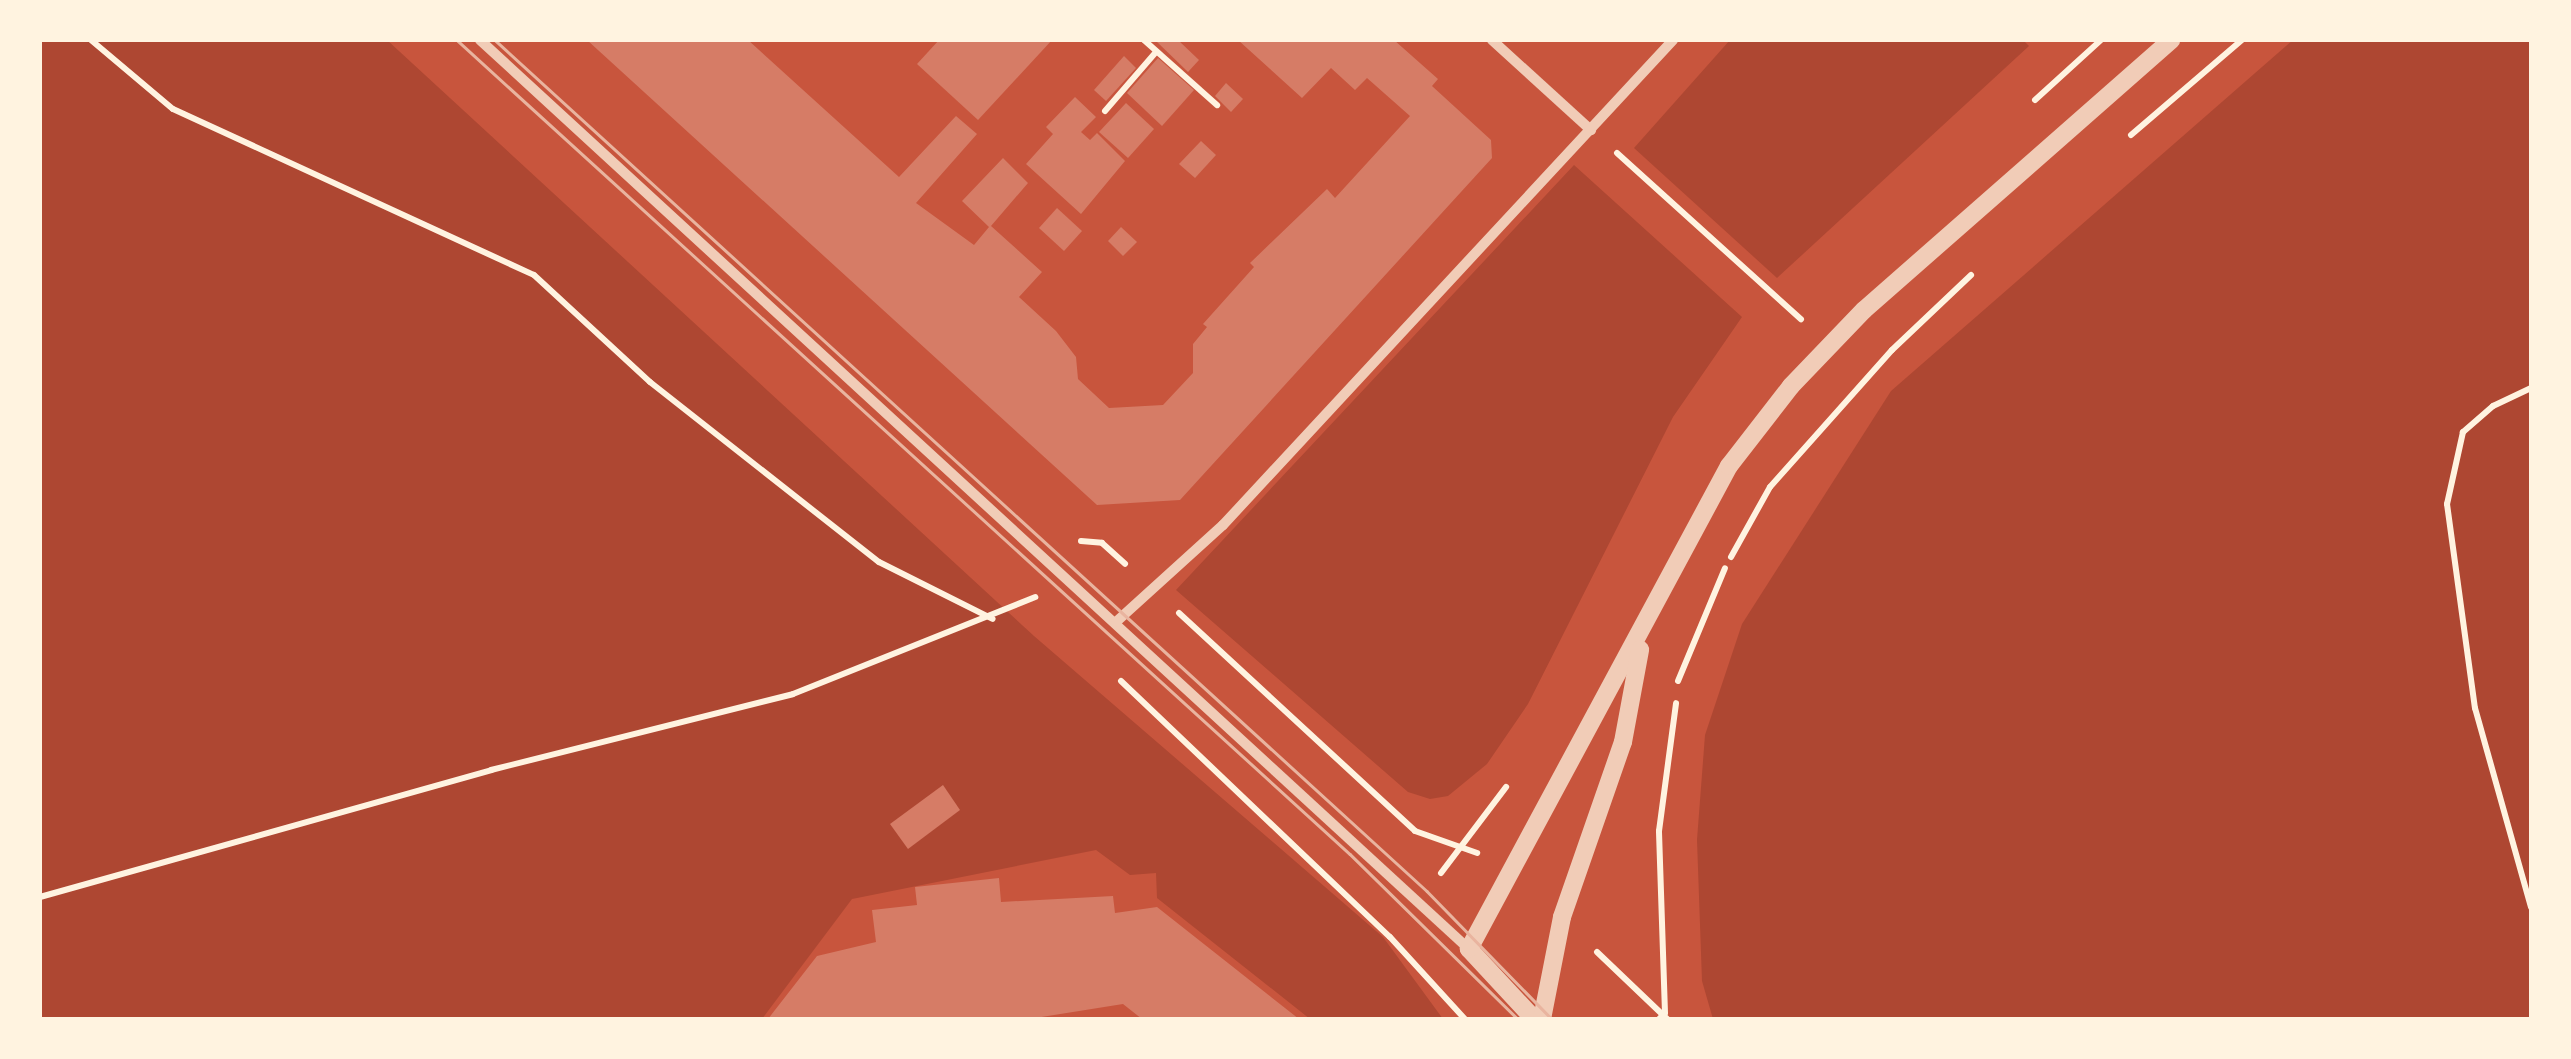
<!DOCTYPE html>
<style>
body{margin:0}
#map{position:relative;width:2571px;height:1059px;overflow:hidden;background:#c8553d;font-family:Raleway,sans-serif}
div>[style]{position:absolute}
.green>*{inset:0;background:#ae4732}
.building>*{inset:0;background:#d67c66}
.path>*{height:6px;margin:-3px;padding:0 3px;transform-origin:3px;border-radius:3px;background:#fff3e0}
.minor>*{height:10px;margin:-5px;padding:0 5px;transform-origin:5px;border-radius:5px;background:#f1ccb7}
.tertiary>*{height:18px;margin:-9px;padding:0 9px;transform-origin:9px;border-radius:9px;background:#f1ccb7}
.tram>*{height:2.5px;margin:-1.25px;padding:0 1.25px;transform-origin:1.25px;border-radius:1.25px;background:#e9b49f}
span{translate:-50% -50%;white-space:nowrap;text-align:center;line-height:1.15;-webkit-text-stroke:9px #fff3e0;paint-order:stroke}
.frame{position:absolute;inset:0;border:42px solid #fff3e0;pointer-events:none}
</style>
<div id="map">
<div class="green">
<div style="clip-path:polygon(40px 40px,387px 40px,1034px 636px,1383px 937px,1443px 1019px,1310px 1019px,1157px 898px,1156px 873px,1130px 875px,1096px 850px,852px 899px,762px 1019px,40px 1019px)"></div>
<div style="clip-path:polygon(1730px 40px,2023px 40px,2029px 46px,1777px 278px,1634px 148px)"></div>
<div style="clip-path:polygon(2293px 40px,2531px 40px,2531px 1019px,1713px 1019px,1702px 981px,1697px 840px,1705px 735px,1742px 624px,1891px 391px)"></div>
<div style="clip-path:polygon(1574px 165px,1742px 317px,1673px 417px,1528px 704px,1487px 764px,1448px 796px,1430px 799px,1408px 792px,1176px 590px)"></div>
</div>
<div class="building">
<div style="clip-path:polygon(587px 40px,748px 40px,899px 177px,956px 116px,977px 134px,916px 203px,974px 245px,989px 227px,962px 201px,1003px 158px,1028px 183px,991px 226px,1042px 272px,1019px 297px,1056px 331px,1076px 357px,1078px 379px,1109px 408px,1163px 405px,1193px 373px,1193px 344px,1207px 327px,1203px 324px,1254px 267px,1250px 263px,1327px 189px,1335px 198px,1410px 116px,1367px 78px,1355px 90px,1331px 68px,1302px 98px,1238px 40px,1394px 40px,1438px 79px,1432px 86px,1491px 140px,1492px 158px,1180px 500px,1097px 505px)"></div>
<div style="clip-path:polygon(939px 40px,1052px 40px,978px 120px,917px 64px)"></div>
<div style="clip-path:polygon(1155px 40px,1178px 40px,1199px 60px,1188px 72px)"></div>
<div style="clip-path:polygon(1124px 56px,1136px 68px,1106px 101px,1094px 90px)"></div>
<div style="clip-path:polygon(1158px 58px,1194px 90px,1162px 126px,1127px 93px)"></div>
<div style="clip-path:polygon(1226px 83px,1243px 99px,1231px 112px,1215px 96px)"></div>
<div style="clip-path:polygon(1075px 97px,1096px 117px,1081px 132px,1090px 140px,1097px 133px,1125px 161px,1081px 214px,1026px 164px,1053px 134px,1046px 127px)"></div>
<div style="clip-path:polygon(1126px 103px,1154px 129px,1128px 158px,1099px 132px)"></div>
<div style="clip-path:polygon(1201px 141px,1216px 155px,1195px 178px,1179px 164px)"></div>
<div style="clip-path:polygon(1057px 208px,1082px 231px,1064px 251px,1039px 228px)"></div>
<div style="clip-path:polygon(1121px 227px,1137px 242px,1123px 256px,1108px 241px)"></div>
<div style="clip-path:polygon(943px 785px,960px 810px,908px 849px,890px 824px)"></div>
<div style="clip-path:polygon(999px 878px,1001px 902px,1113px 896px,1115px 913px,1157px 907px,1299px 1019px,1142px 1019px,1123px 1004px,1029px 1019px,768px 1019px,817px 956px,876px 942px,872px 910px,917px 905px,915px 887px)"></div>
</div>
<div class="path">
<div style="left:91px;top:40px;width:107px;rotate:40.1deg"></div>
<div style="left:173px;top:109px;width:397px;rotate:24.7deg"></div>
<div style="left:534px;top:275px;width:158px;rotate:42.7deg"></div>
<div style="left:650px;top:382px;width:291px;rotate:38.2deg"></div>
<div style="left:879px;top:562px;width:127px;rotate:26.6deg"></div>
<div style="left:1144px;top:40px;width:98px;rotate:41.7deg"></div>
<div style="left:2035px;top:100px;width:89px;rotate:-42.3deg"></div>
<div style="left:1105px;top:111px;width:78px;rotate:-49.2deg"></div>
<div style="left:2131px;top:135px;width:146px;rotate:-40.6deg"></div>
<div style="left:1617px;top:153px;width:248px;rotate:42.1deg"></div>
<div style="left:2531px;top:388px;width:42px;rotate:154.7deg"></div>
<div style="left:2493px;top:406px;width:40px;rotate:139deg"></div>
<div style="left:2463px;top:432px;width:74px;rotate:102.5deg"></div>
<div style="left:2447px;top:504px;width:206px;rotate:82.2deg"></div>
<div style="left:2475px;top:708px;width:207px;rotate:74.3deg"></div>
<div style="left:1081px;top:541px;width:21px;rotate:5deg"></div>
<div style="left:1102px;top:543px;width:31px;rotate:42deg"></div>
<div style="left:1731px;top:557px;width:80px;rotate:-60.9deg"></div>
<div style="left:1770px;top:487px;width:183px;rotate:-48.3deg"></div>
<div style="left:1892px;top:350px;width:109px;rotate:-43.5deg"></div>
<div style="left:1179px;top:613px;width:321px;rotate:42.7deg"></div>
<div style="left:1415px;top:831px;width:66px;rotate:19.5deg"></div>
<div style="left:1121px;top:681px;width:371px;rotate:43.6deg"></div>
<div style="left:1390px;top:937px;width:111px;rotate:47.6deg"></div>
<div style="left:1678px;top:681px;width:122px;rotate:-67.4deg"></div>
<div style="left:1441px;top:873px;width:108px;rotate:-52.9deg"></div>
<div style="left:40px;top:897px;width:469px;rotate:-15.7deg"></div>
<div style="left:491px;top:770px;width:311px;rotate:-14.1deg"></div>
<div style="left:793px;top:694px;width:261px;rotate:-21.8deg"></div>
<div style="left:1597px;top:952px;width:97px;rotate:43.7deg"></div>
<div style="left:1659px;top:1019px;width:8px;rotate:-45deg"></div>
<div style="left:1665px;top:1013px;width:182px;rotate:-91.9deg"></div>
<div style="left:1659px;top:831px;width:129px;rotate:-82.4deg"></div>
</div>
<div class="minor">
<div style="left:480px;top:40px;width:1343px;rotate:42.59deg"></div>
<div style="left:1492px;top:40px;width:134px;rotate:42.3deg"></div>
<div style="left:1116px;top:622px;width:144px;rotate:-42.2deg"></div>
<div style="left:1223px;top:525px;width:662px;rotate:-47.14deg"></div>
</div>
<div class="tertiary">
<div style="left:1534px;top:1019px;width:96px;rotate:-132.9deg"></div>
<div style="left:1469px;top:949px;width:549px;rotate:-61.71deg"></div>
<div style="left:1729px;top:466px;width:101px;rotate:-52.2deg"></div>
<div style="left:1791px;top:386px;width:105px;rotate:-46.2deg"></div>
<div style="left:1864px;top:310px;width:409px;rotate:-41.3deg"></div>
<div style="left:1542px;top:1019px;width:104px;rotate:-78.9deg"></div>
<div style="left:1562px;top:917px;width:185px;rotate:-70.8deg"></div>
<div style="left:1623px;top:742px;width:94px;rotate:-79.5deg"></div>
</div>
<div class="tram">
<div style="left:457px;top:40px;width:1208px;rotate:42.35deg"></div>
<div style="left:1350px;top:854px;width:235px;rotate:44.5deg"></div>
<div style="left:495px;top:40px;width:1262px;rotate:42.4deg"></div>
<div style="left:1427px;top:891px;width:179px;rotate:45.7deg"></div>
</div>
<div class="frame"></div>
</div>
